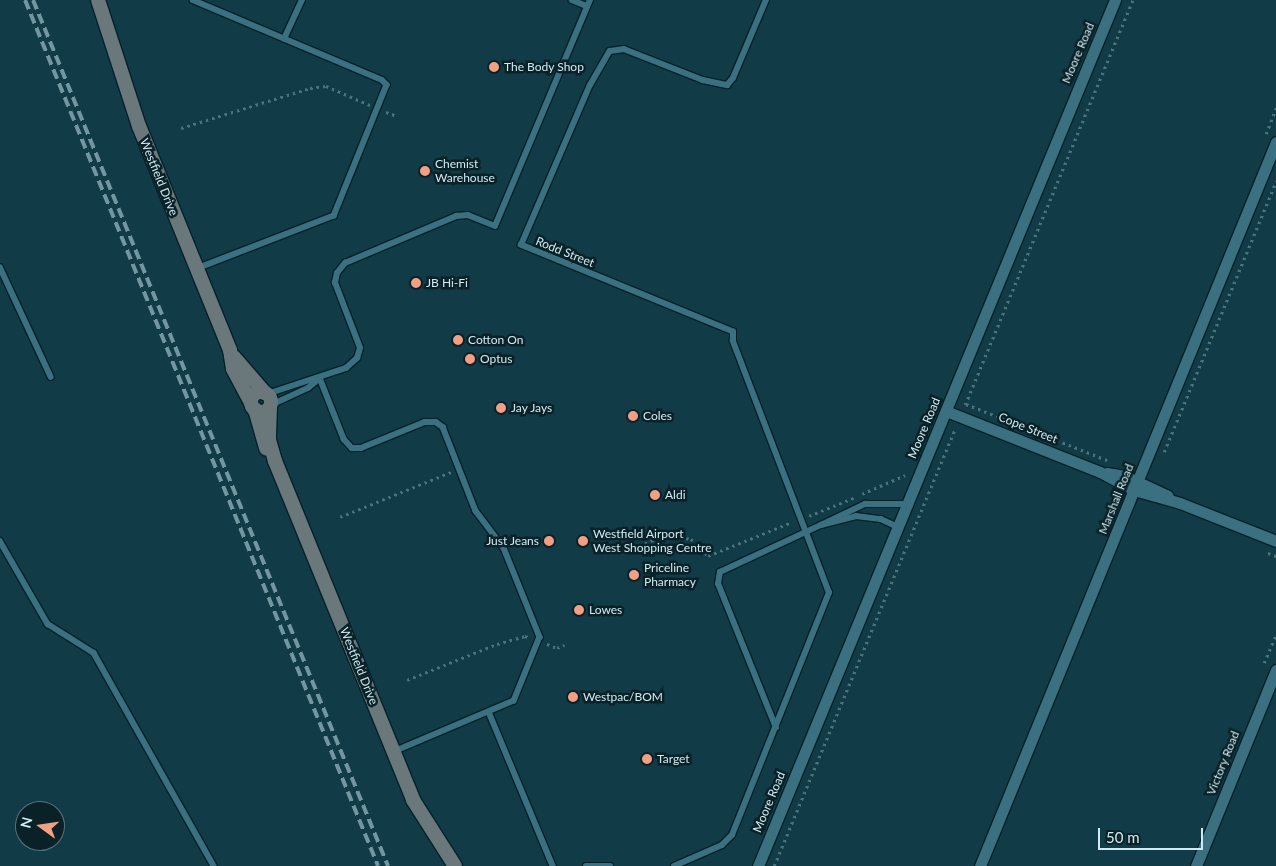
<!DOCTYPE html>
<style>
body{margin:0}
#map{position:relative;width:1276px;height:866px;overflow:hidden;background:#113c47;font-family:Lato,sans-serif}
div>[style]{position:absolute}
.path>*{height:2.5px;margin-top:-1.25px;transform-origin:0;background:repeating-linear-gradient(90deg,#4c727c 0 2.5px,transparent 0 6.5px)}
.roads{filter:drop-shadow(1px 0 #042129) drop-shadow(-1px 0 #042129) drop-shadow(0 1px #042129) drop-shadow(0 -1px #042129)}
.service>*{height:5.5px;margin:-2.75px;padding:0 2.75px;transform-origin:2.75px;border-radius:2.75px;background:#3a7080}
.minor>*{height:11px;margin:-5.5px;padding:0 5.5px;transform-origin:5.5px;border-radius:5.5px;background:#3a7080}
.secondary>*{height:14px;margin:-7px;padding:0 7px;transform-origin:7px;border-radius:7px;background:#6a787c}
.secondary>.ring{margin:-7px;padding:0;box-sizing:content-box;background:none;border:14px solid #6a787c;border-radius:50%}
.rail>*{height:4px;margin-top:-2px;transform-origin:0;background:repeating-linear-gradient(90deg,#7396a0 0 10px,transparent 0 15px)}
.dots>*{width:14px;height:14px;translate:-50% -50%;box-sizing:border-box;border:2px solid #0a2127;border-radius:50%}
span{translate:-50% -50%;white-space:nowrap;text-align:center;line-height:1.15;-webkit-text-stroke:5px #0a2127;paint-order:stroke}
.street-label{font-size:12px;color:#cfeaf3}
.poi-label{font-size:12px;color:#cfeaf3}
.left{translate:0 -50%;text-align:left}
.right{translate:-100% -50%;text-align:right}
.north{position:absolute;left:15px;top:801px;width:50px;height:50px;box-sizing:border-box;background:#0a2127;border:1px solid #597179;border-radius:50%;rotate:284deg;font-size:14px;font-weight:700;line-height:20px;text-align:center;color:#cfeaf3}
.north::after{content:'';display:block;margin:auto;width:18px;height:22px;background:#f39f83;clip-path:polygon(50% 0,100% 100%,50% 72%,0 100%)}
.scale{position:absolute;left:1098px;top:828px;width:105px;height:22px;box-sizing:border-box;border:2px solid #cfeaf3;border-top:0;padding-left:6px;font-size:15px;line-height:18px;white-space:nowrap;color:#cfeaf3;-webkit-text-stroke:4px #0a2127;paint-order:stroke}
</style>
<div id="map">
<div class="path">
<div style="left:386px;top:112px;width:12px;rotate:20deg"></div>
<div style="left:181px;top:128px;width:135px;rotate:-17.2deg"></div>
<div style="left:310px;top:88px;width:16px;rotate:-7deg"></div>
<div style="left:326px;top:86px;width:48px;rotate:23.4deg"></div>
<div style="left:1266px;top:134px;width:28px;rotate:-69deg"></div>
<div style="left:966px;top:404px;width:152px;rotate:21.7deg"></div>
<div style="left:965px;top:405px;width:438px;rotate:-67.5deg"></div>
<div style="left:1164px;top:452px;width:293px;rotate:-67.5deg"></div>
<div style="left:862px;top:494px;width:47px;rotate:-23.8deg"></div>
<div style="left:809px;top:516px;width:48px;rotate:-22.2deg"></div>
<div style="left:340px;top:517px;width:120px;rotate:-22.1deg"></div>
<div style="left:633px;top:549px;width:37px;rotate:-24deg"></div>
<div style="left:667px;top:534px;width:25px;rotate:12deg"></div>
<div style="left:691px;top:539px;width:24px;rotate:45deg"></div>
<div style="left:708px;top:556px;width:91px;rotate:-22deg"></div>
<div style="left:1268px;top:553px;width:9px;rotate:21deg"></div>
<div style="left:547px;top:644px;width:11px;rotate:22deg"></div>
<div style="left:557px;top:648px;width:8px;rotate:-23deg"></div>
<div style="left:1264px;top:663px;width:30px;rotate:-67deg"></div>
<div style="left:407px;top:680px;width:97px;rotate:-21.8deg"></div>
<div style="left:497px;top:644px;width:29px;rotate:-16deg"></div>
<div style="left:525px;top:636px;width:6px;rotate:18deg"></div>
<div style="left:774px;top:866px;width:474px;rotate:-67.5deg"></div>
</div>
<div class="roads">
<div class="service">
<div style="left:193px;top:0;width:205px;rotate:22.9deg"></div>
<div style="left:382px;top:80px;width:7px;rotate:45deg"></div>
<div style="left:387px;top:85px;width:141px;rotate:112deg"></div>
<div style="left:334px;top:216px;width:147px;rotate:158.9deg"></div>
<div style="left:572px;top:0;width:16px;rotate:22deg"></div>
<div style="left:284px;top:39px;width:43px;rotate:-65.2deg"></div>
<div style="left:0;top:267px;width:121px;rotate:65.1deg"></div>
<div style="left:320px;top:378px;width:66px;rotate:68.5deg"></div>
<div style="left:344px;top:439px;width:12px;rotate:48deg"></div>
<div style="left:352px;top:448px;width:9px"></div>
<div style="left:361px;top:448px;width:69px;rotate:-22.1deg"></div>
<div style="left:425px;top:422px;width:11px"></div>
<div style="left:436px;top:422px;width:9px;rotate:36deg"></div>
<div style="left:443px;top:427px;width:90px;rotate:68.6deg"></div>
<div style="left:476px;top:511px;width:46px;rotate:52.9deg"></div>
<div style="left:504px;top:548px;width:96px;rotate:68deg"></div>
<div style="left:540px;top:637px;width:69px;rotate:112.1deg"></div>
<div style="left:514px;top:701px;width:130px;rotate:157deg"></div>
<div style="left:267px;top:394px;width:83px;rotate:-18.2deg"></div>
<div style="left:346px;top:368px;width:15px;rotate:-42deg"></div>
<div style="left:357px;top:358px;width:10px;rotate:-73deg"></div>
<div style="left:360px;top:348px;width:70px;rotate:-111deg"></div>
<div style="left:335px;top:283px;width:10px;rotate:-79deg"></div>
<div style="left:337px;top:273px;width:13px;rotate:-51deg"></div>
<div style="left:345px;top:263px;width:121px;rotate:-22.9deg"></div>
<div style="left:456px;top:216px;width:12px;rotate:-5deg"></div>
<div style="left:468px;top:215px;width:29px;rotate:22deg"></div>
<div style="left:495px;top:226px;width:245px;rotate:-67.2deg"></div>
<div style="left:271px;top:405px;width:41px;rotate:-24.7deg"></div>
<div style="left:308px;top:388px;width:16px;rotate:-40deg"></div>
<div style="left:821px;top:525px;width:49px;rotate:-25.5deg"></div>
<div style="left:865px;top:504px;width:43px"></div>
<div style="left:0;top:541px;width:96px;rotate:60deg"></div>
<div style="left:48px;top:624px;width:54px;rotate:32.2deg"></div>
<div style="left:94px;top:653px;width:244px;rotate:60.6deg"></div>
<div style="left:489px;top:712px;width:167px;rotate:67.4deg"></div>
<div style="left:776px;top:728px;width:155px;rotate:-111.9deg"></div>
<div style="left:718px;top:584px;width:12px;rotate:-81deg"></div>
<div style="left:720px;top:572px;width:111px;rotate:-25deg"></div>
<div style="left:821px;top:525px;width:36px;rotate:-14deg"></div>
<div style="left:856px;top:516px;width:25px;rotate:7deg"></div>
<div style="left:881px;top:519px;width:19px;rotate:25deg"></div>
<div style="left:586px;top:866px;width:24px"></div>
<div style="left:674px;top:866px;width:52px;rotate:-23.6deg"></div>
<div style="left:722px;top:845px;width:14px;rotate:-45deg"></div>
<div style="left:732px;top:835px;width:261px;rotate:-68.2deg"></div>
<div style="left:829px;top:593px;width:270px;rotate:-110.9deg"></div>
<div style="left:733px;top:341px;width:9px;rotate:-90deg"></div>
<div style="left:733px;top:332px;width:229px;rotate:-157.7deg"></div>
<div style="left:521px;top:245px;width:174px;rotate:-66.7deg"></div>
<div style="left:590px;top:85px;width:39px;rotate:-60deg"></div>
<div style="left:610px;top:51px;width:14px;rotate:-8deg"></div>
<div style="left:624px;top:49px;width:85px;rotate:21.4deg"></div>
<div style="left:703px;top:80px;width:25px;rotate:12deg"></div>
<div style="left:727px;top:85px;width:9px;rotate:-49deg"></div>
<div style="left:733px;top:78px;width:85px;rotate:-67.1deg"></div>
</div>
<div class="minor">
<div style="left:946px;top:411px;width:166px;rotate:21.6deg"></div>
<div style="left:1100px;top:472px;width:38px;rotate:28deg"></div>
<div style="left:1134px;top:490px;width:48px;rotate:15.8deg"></div>
<div style="left:1180px;top:503px;width:103px;rotate:21.6deg"></div>
<div style="left:1107px;top:473px;width:18px;rotate:9deg"></div>
<div style="left:1125px;top:476px;width:47px;rotate:24.9deg"></div>
<div style="left:758px;top:866px;width:937px;rotate:-67.6deg"></div>
<div style="left:980px;top:866px;width:782px;rotate:-67.76deg"></div>
<div style="left:1196px;top:866px;width:212px;rotate:-67.8deg"></div>
</div>
<div class="secondary">
<div style="left:98px;top:0;width:133px;rotate:72deg"></div>
<div style="left:139px;top:126px;width:242px;rotate:67.9deg"></div>
<div style="left:230px;top:350px;width:19px;rotate:81deg"></div>
<div style="left:233px;top:369px;width:38px;rotate:62deg"></div>
<div style="left:234px;top:357px;width:48px;rotate:49.3deg"></div>
<div class="ring" style="left:251px;top:392px;width:6px;height:6px"></div>
<div style="left:270px;top:407px;width:33px;rotate:92deg"></div>
<div style="left:269px;top:440px;width:22px;rotate:74deg"></div>
<div style="left:275px;top:461px;width:366px;rotate:67.8deg"></div>
<div style="left:413px;top:800px;width:78px;rotate:57.5deg"></div>
<div style="left:255px;top:409px;width:41px;rotate:74.2deg"></div>
</div>
</div>
<div class="rail">
<div style="left:25px;top:0;width:935px;rotate:67.82deg"></div>
<div style="left:33px;top:0;width:936px;rotate:67.71deg"></div>
</div>
<div class="dots">
<div style="left:494px;top:67px;background:#f39f83"></div>
<div style="left:425px;top:171px;background:#f39f83"></div>
<div style="left:416px;top:283px;background:#f39f83"></div>
<div style="left:458px;top:340px;background:#f39f83"></div>
<div style="left:470px;top:359px;background:#f39f83"></div>
<div style="left:501px;top:408px;background:#f39f83"></div>
<div style="left:633px;top:416px;background:#f39f83"></div>
<div style="left:655px;top:495px;background:#f39f83"></div>
<div style="left:549px;top:541px;background:#f39f83"></div>
<div style="left:583px;top:541px;background:#f39f83"></div>
<div style="left:634px;top:575px;background:#f39f83"></div>
<div style="left:579px;top:610px;background:#f39f83"></div>
<div style="left:573px;top:697px;background:#f39f83"></div>
<div style="left:647px;top:759px;background:#f39f83"></div>
</div>
<div class="street-label">
<span style="left:1078px;top:53px;rotate:-67deg">Moore Road</span>
<span style="left:159px;top:177px;rotate:68deg">Westfield Drive</span>
<span style="left:565px;top:252px;rotate:22deg">Rodd Street</span>
<span style="left:924px;top:428px;rotate:-67deg">Moore Road</span>
<span style="left:1028px;top:428px;rotate:22deg">Cope Street</span>
<span style="left:1116px;top:499px;rotate:-68deg">Marshall Road</span>
<span style="left:359px;top:666px;rotate:68deg">Westfield Drive</span>
<span style="left:1223px;top:763px;rotate:-68deg">Victory Road</span>
<span style="left:769px;top:802px;rotate:-67deg">Moore Road</span>
</div>
<div class="poi-label">
<span class="left" style="left:504px;top:67px">The Body Shop</span>
<span class="left" style="left:435px;top:171px">Chemist<br>Warehouse</span>
<span class="left" style="left:426px;top:283px">JB Hi-Fi</span>
<span class="left" style="left:468px;top:340px">Cotton On</span>
<span class="left" style="left:480px;top:359px">Optus</span>
<span class="left" style="left:511px;top:408px">Jay Jays</span>
<span class="left" style="left:643px;top:416px">Coles</span>
<span class="left" style="left:665px;top:495px">Aldi</span>
<span class="left" style="left:593px;top:541px">Westfield Airport<br>West Shopping Centre</span>
<span class="right" style="left:539px;top:541px">Just Jeans</span>
<span class="left" style="left:644px;top:575px">Priceline<br>Pharmacy</span>
<span class="left" style="left:589px;top:610px">Lowes</span>
<span class="left" style="left:583px;top:697px">Westpac/BOM</span>
<span class="left" style="left:657px;top:759px">Target</span>
</div>
<div class="north">N</div>
<div class="scale">50 m</div>
</div>
